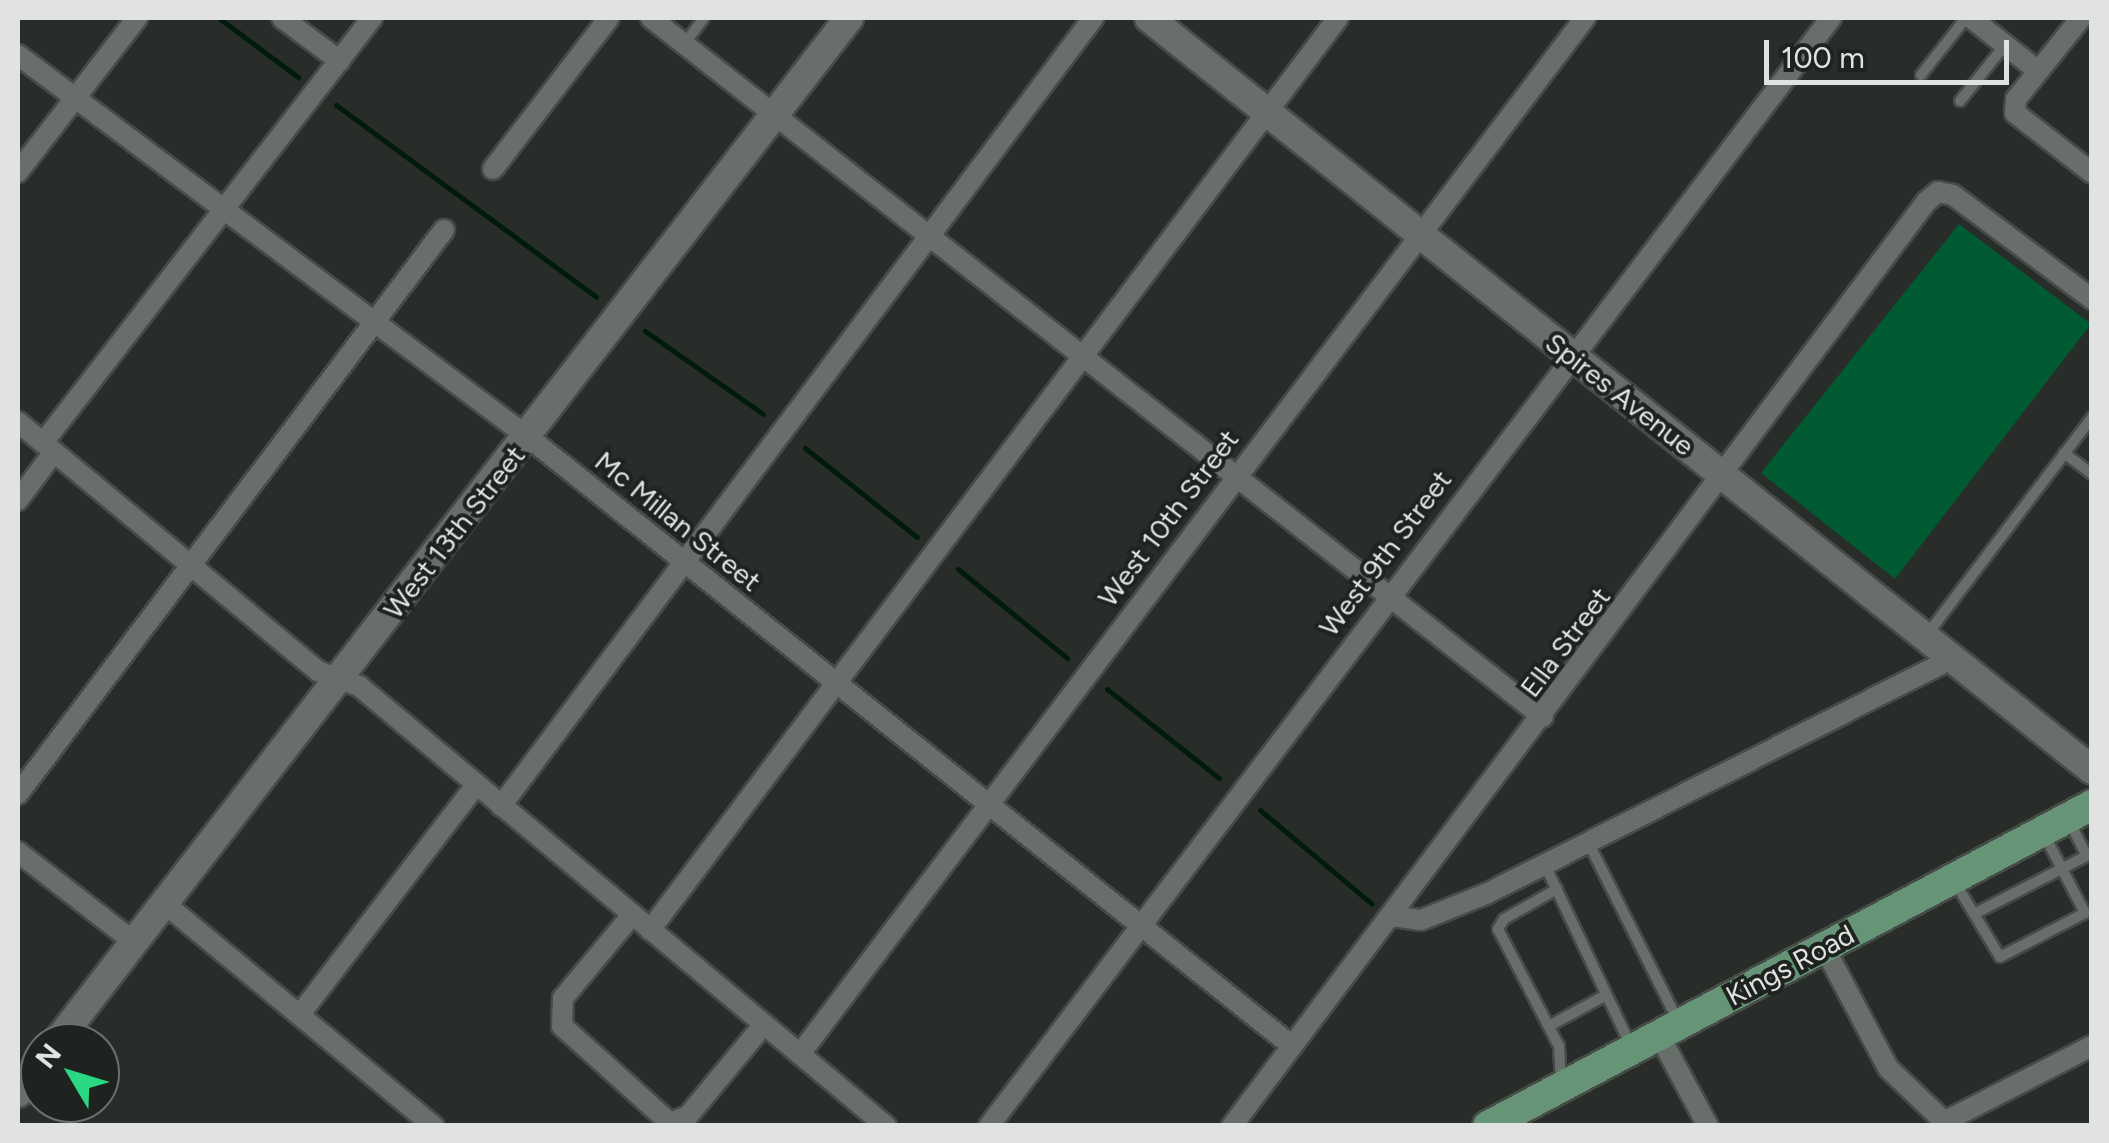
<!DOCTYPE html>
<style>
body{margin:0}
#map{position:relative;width:2109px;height:1143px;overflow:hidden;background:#282d2a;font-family:Figtree,sans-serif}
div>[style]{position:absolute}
.green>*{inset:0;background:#005a32}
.stream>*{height:5px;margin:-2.5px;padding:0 2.5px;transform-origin:2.5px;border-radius:2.5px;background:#001b0a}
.roads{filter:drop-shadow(2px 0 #474b48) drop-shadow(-2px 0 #474b48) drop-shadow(0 2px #474b48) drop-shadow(0 -2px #474b48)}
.lane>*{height:10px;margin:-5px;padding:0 5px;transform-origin:5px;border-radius:5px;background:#686e6a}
.street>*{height:20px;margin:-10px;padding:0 10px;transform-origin:10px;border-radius:10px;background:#686e6a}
.secondary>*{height:28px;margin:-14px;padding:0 14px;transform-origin:14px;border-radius:14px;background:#686e6a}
.primary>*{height:30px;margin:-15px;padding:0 15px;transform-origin:15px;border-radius:15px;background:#659477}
span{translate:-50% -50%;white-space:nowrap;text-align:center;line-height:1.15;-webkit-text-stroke:8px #1f2320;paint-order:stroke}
.street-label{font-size:28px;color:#e0e3e1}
.frame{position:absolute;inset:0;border:20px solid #e0e3e1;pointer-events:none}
.north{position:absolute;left:20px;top:1023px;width:100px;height:100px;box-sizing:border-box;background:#1f2320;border:2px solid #6c706d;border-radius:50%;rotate:308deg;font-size:28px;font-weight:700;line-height:40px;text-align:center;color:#e0e3e1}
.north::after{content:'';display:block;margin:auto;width:35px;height:45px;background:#2ad884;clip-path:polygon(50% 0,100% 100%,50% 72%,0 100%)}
.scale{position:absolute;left:1764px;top:40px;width:245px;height:45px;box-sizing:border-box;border:5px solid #e0e3e1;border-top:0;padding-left:12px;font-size:30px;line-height:35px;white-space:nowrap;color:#e0e3e1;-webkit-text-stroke:8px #1f2320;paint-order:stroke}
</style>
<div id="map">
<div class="green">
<div style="clip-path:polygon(1959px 224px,2091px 324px,1895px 579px,1761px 473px)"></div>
</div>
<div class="stream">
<div style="left:219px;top:18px;width:99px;rotate:36.8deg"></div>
<div style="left:336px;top:105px;width:323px;rotate:36.4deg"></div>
<div style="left:645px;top:331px;width:144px;rotate:35.1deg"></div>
<div style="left:805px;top:448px;width:143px;rotate:38.5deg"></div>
<div style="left:958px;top:569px;width:141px;rotate:39.2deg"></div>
<div style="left:1107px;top:689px;width:143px;rotate:38.5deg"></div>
<div style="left:1260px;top:810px;width:146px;rotate:40deg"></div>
</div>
<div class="roads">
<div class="lane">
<div style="left:685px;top:43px;width:31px;rotate:-53deg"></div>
<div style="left:1921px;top:75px;width:73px;rotate:-51.7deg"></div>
<div style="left:1960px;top:101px;width:72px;rotate:-51.2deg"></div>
<div style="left:2064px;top:453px;width:35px;rotate:37deg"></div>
<div style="left:1926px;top:636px;width:275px;rotate:-52.8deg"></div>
<div style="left:2070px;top:823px;width:36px;rotate:63deg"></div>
<div style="left:1588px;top:842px;width:203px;rotate:63.3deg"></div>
<div style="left:1545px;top:865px;width:203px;rotate:64.6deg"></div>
<div style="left:1956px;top:884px;width:85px;rotate:58.9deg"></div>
<div style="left:2000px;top:957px;width:96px;rotate:-27.4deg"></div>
<div style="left:2085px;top:913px;width:87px;rotate:-117.5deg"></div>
<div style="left:1557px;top:889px;width:61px;rotate:150.5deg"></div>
<div style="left:1504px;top:919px;width:12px;rotate:121deg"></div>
<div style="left:1498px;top:929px;width:132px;rotate:62.5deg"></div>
<div style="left:1559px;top:1046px;width:34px;rotate:87deg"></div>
<div style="left:1974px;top:914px;width:133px;rotate:-27.3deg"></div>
<div style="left:1549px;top:1026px;width:65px;rotate:-28.5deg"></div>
</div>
<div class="street">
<div style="left:282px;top:18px;width:72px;rotate:36.6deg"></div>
<div style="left:651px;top:18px;width:1133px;rotate:38.08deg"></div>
<div style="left:1971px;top:18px;width:85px;rotate:38.3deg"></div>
<div style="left:2081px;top:18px;width:104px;rotate:128.7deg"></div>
<div style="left:2016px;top:99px;width:14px;rotate:94deg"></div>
<div style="left:2015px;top:113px;width:98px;rotate:37.9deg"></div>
<div style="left:18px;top:55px;width:637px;rotate:36.83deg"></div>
<div style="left:528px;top:437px;width:977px;rotate:38.56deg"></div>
<div style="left:493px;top:169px;width:190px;rotate:-52.5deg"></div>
<div style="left:18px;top:172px;width:195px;rotate:-52.3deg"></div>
<div style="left:18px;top:422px;width:390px;rotate:39.7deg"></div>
<div style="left:318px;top:671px;width:44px;rotate:20.1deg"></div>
<div style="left:359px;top:686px;width:687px;rotate:39.86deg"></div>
<div style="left:43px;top:443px;width:537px;rotate:-52.26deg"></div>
<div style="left:18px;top:500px;width:60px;rotate:-53.1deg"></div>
<div style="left:18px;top:794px;width:707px;rotate:-52.94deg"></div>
<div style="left:501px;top:806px;width:986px;rotate:-53.08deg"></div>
<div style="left:18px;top:852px;width:147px;rotate:37.8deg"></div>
<div style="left:164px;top:903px;width:350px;rotate:39.6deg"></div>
<div style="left:632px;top:915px;width:108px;rotate:129.7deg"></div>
<div style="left:563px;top:998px;width:28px;rotate:92deg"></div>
<div style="left:562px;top:1026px;width:145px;rotate:41.9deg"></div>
<div style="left:670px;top:1123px;width:19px;rotate:-21deg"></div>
<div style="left:688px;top:1116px;width:119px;rotate:-50.4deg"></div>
<div style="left:1392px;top:916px;width:29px;rotate:8deg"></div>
<div style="left:1421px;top:920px;width:72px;rotate:-21.9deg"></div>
<div style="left:1488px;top:893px;width:521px;rotate:-26.81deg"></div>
<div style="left:650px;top:930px;width:1142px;rotate:-52.97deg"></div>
<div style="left:1824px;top:947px;width:137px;rotate:62.1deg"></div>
<div style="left:1888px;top:1068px;width:84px;rotate:43.6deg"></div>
<div style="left:301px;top:1013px;width:287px;rotate:-52.5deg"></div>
<div style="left:1659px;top:1035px;width:103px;rotate:61.7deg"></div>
<div style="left:800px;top:1054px;width:1300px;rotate:-52.85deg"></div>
<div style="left:1944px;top:1122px;width:166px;rotate:-27.2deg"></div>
<div style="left:989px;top:1126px;width:1392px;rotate:-52.77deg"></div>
<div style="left:1232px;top:1126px;width:1156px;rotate:-53.09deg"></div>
<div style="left:1926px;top:202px;width:16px;rotate:-40deg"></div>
<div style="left:1938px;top:192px;width:15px;rotate:11deg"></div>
<div style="left:1953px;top:195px;width:174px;rotate:36.8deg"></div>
</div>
<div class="secondary">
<div style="left:1149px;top:18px;width:1206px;rotate:38.57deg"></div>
<div style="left:56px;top:1043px;width:1296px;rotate:-52.27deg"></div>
<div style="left:18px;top:1093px;width:36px;rotate:-53deg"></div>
</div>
<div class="primary">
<div style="left:1488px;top:1126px;width:684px;rotate:-27.99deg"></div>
</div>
</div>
<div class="street-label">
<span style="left:1620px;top:394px;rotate:38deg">Spires Avenue</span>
<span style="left:1168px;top:518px;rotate:-53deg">West 10th Street</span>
<span style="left:678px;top:521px;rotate:39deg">Mc Millan Street</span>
<span style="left:454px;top:532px;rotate:-52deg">West 13th Street</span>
<span style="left:1385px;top:553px;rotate:-53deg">West 9th Street</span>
<span style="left:1565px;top:642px;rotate:-53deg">Ella Street</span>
<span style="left:1790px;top:965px;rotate:-28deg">Kings Road</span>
</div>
<div class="frame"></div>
<div class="north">N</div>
<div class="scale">100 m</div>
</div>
